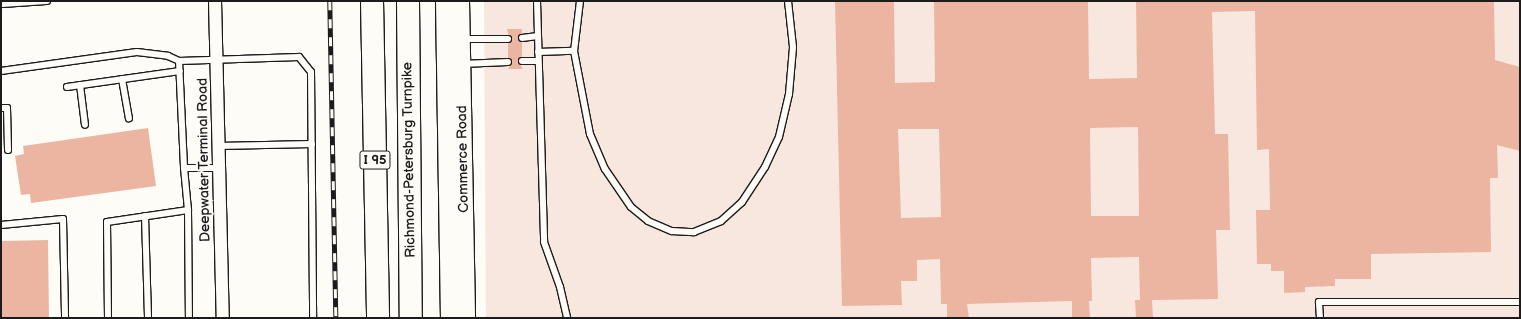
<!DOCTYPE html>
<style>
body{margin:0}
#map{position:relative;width:1521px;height:319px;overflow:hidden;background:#fdfcf7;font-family:"Balsamiq Sans",sans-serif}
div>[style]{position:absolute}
.built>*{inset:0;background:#f8e7de}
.building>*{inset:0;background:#ecb5a2}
.roads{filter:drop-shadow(1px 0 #1c1c1c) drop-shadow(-1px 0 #1c1c1c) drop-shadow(0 1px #1c1c1c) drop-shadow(0 -1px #1c1c1c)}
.lane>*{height:6px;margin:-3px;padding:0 3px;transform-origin:3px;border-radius:3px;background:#fdfcf7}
.street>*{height:12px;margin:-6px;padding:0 6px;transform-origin:6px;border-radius:6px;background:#fdfcf7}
.secondary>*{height:18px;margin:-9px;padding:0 9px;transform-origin:9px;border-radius:9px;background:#fdfcf7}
.highway>*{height:22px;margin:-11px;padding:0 11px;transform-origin:11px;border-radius:11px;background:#fdfcf7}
.rail>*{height:4.5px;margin-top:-2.25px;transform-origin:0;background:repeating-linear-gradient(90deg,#fdfcf7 0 9px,#1c1c1c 0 18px);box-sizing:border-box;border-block:1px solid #1c1c1c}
span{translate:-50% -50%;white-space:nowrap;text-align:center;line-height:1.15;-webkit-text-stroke:4px #fdfcf7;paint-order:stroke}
.shield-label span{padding:1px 3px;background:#fdfcf7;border:1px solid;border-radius:3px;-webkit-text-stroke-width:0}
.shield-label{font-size:13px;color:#1c1c1c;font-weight:700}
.street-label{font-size:14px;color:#1c1c1c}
.frame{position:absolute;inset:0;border:2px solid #1c1c1c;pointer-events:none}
</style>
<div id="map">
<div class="built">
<div style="clip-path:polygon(484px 1px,1520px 1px,1520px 318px,486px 318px)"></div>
</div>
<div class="building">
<div style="clip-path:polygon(evenodd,835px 1px,894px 1px,895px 83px,935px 82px,934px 1px,1088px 1px,1089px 79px,1137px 78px,1136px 1px,1494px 1px,1495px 60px,1520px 67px,1520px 151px,1497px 145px,1498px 178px,1490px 178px,1491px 252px,1371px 254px,1371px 279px,1335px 279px,1335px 286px,1305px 287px,1305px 292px,1284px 293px,1284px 271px,1271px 271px,1271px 264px,1257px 264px,1256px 210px,1270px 210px,1269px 149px,1257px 150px,1255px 11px,1212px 12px,1215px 134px,1228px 134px,1230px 230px,1216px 230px,1218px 299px,1152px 300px,1153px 318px,1136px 318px,1135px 300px,1140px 300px,1139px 257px,1091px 258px,1092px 301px,1089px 301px,1090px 318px,1072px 318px,1072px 301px,967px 304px,969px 318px,947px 318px,947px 304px,941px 304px,940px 259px,917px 260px,917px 281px,901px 281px,902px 305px,842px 306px,835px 1px,1138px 127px,1139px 216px,1091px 216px,1090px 128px,1138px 127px,835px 1px,898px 129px,939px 129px,941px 217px,901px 218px,898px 129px)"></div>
<div style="clip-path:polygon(507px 29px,522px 29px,522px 33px,518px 38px,522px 42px,522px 56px,518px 61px,523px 69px,508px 69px,512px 62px,508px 58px,508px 44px,512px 39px,508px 34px)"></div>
<div style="clip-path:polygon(148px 128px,156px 186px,31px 203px,30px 194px,21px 195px,15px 156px,24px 154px,23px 146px)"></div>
<div style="clip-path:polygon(48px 240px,49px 318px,1px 318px,1px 241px)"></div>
</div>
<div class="roads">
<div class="lane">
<div style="left:537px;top:1px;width:241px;rotate:88.3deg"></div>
<div style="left:544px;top:242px;width:48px;rotate:70.4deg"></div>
<div style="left:560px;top:287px;width:32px;rotate:77deg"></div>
<div style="left:580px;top:1px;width:50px;rotate:96.8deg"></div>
<div style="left:574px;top:51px;width:85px;rotate:79.1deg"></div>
<div style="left:590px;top:134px;width:38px;rotate:67deg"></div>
<div style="left:605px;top:169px;width:46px;rotate:55.6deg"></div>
<div style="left:631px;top:207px;width:22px;rotate:39deg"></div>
<div style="left:648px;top:221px;width:26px;rotate:23deg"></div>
<div style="left:672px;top:231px;width:22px;rotate:3deg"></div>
<div style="left:694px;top:232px;width:29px;rotate:-22deg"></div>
<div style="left:721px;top:221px;width:28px;rotate:-42deg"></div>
<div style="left:742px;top:202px;width:42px;rotate:-56.7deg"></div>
<div style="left:765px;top:167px;width:33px;rotate:-65deg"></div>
<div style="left:779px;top:137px;width:44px;rotate:-76.9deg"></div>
<div style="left:789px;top:94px;width:47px;rotate:-85.1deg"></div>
<div style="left:793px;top:47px;width:46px;rotate:-96.2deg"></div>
<div style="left:1px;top:4px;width:46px;rotate:-3.7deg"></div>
<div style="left:522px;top:38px;width:16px;rotate:-7deg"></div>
<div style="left:463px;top:39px;width:45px"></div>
<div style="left:538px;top:52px;width:36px;rotate:-2deg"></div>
<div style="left:179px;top:61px;width:120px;rotate:-1.9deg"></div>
<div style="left:299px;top:57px;width:19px;rotate:51deg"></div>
<div style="left:311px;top:72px;width:246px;rotate:89.5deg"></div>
<div style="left:522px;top:61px;width:16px"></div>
<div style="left:462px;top:64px;width:46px;rotate:-2.5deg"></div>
<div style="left:1px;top:71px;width:137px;rotate:-8deg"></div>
<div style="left:137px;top:52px;width:31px;rotate:7deg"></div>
<div style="left:168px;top:56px;width:12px;rotate:24deg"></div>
<div style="left:179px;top:61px;width:107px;rotate:87.3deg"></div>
<div style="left:184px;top:168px;width:35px"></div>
<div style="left:122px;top:79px;width:40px;rotate:80deg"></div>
<div style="left:80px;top:85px;width:40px;rotate:82.9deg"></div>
<div style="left:67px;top:87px;width:114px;rotate:-8.1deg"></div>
<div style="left:1px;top:108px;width:6px"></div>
<div style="left:7px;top:108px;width:42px;rotate:88.6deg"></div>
<div style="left:218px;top:146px;width:94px;rotate:-1.2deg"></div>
<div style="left:188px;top:210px;width:108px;rotate:89.5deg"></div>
<div style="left:145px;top:216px;width:102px;rotate:88.3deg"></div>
<div style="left:1px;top:225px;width:62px;rotate:-5.5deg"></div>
<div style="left:63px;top:219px;width:99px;rotate:88.8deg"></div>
<div style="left:108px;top:318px;width:96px;rotate:-90.6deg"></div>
<div style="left:107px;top:222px;width:82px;rotate:-8.4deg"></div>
<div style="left:188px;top:210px;width:42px;rotate:-95.4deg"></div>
<div style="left:1320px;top:318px;width:16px;rotate:-94deg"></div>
<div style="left:1319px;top:302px;width:201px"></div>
</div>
<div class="street">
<div style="left:215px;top:1px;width:317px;rotate:88.6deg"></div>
</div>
<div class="secondary">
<div style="left:445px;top:1px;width:317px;rotate:89.1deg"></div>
<div style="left:460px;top:1px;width:317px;rotate:88.9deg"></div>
</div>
<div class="highway">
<div style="left:372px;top:1px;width:317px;rotate:88.9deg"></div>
<div style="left:408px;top:1px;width:317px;rotate:89.5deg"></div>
</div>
</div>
<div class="rail">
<div style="left:330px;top:1px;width:317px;rotate:88.9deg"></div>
</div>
<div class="shield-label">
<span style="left:375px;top:160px">I 95</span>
</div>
<div class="street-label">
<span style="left:463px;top:159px;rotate:-91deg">Commerce Road</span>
<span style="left:204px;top:160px;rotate:-91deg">Deepwater Terminal Road</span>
<span style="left:409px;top:160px;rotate:-91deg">Richmond-Petersburg Turnpike</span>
</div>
<div class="frame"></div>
</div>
